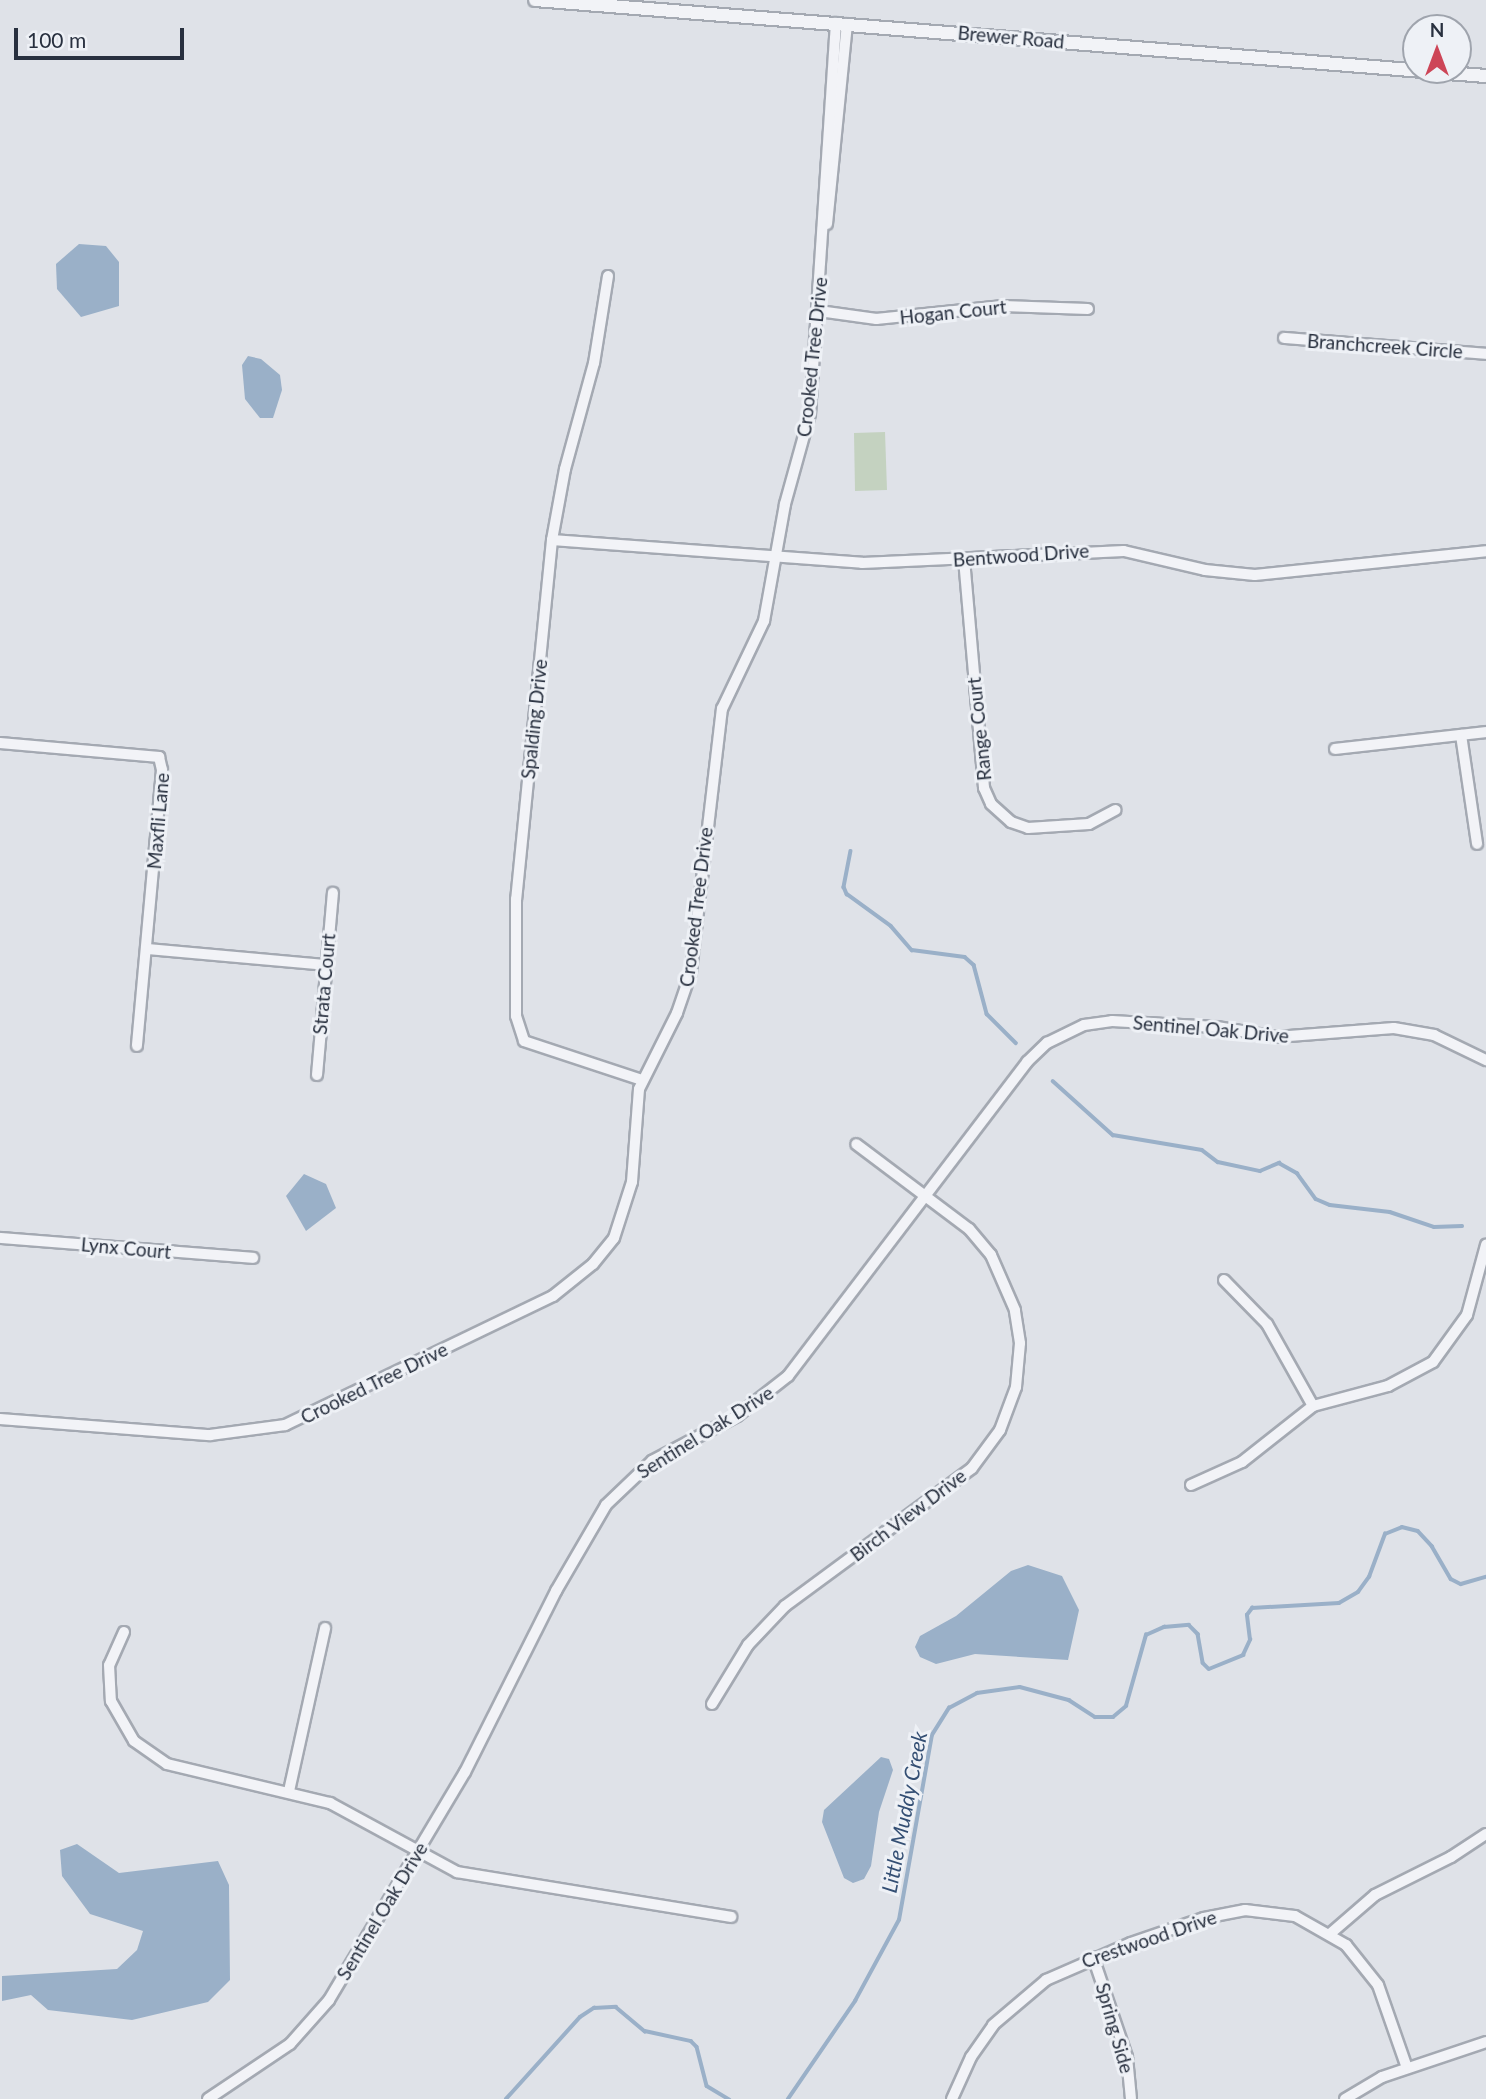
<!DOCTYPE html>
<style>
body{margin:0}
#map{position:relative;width:1486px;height:2099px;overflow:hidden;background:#dfe2e8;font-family:Lato,sans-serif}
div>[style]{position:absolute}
.green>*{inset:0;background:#c4d2c0}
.water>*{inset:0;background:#9ab0c8}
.stream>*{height:3.5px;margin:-1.75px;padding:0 1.75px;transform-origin:1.75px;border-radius:1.75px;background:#9ab0c8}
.roads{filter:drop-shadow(2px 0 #a4a9b2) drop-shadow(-2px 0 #a4a9b2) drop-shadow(0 2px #a4a9b2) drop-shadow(0 -2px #a4a9b2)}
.minor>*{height:10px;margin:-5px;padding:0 5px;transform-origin:5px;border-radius:5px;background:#f2f3f7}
.tertiary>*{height:12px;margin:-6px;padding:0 6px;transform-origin:6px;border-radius:6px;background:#f2f3f7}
span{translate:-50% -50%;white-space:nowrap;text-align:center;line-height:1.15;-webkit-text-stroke:6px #eef1f6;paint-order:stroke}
.street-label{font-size:19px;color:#28303f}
.water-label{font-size:21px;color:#334e73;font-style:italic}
.north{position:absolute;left:1402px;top:14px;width:70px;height:70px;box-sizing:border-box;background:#eef1f6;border:2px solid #9fa4ad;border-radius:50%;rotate:0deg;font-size:19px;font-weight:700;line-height:28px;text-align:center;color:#28303f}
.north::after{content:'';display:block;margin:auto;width:24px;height:32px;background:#cd4557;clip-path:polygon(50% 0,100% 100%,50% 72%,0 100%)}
.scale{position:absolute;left:14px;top:28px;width:170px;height:32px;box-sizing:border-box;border:4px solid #28303f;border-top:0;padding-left:9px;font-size:21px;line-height:24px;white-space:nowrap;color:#28303f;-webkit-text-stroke:5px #eef1f6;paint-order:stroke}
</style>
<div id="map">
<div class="green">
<div style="clip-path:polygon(885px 432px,887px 490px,855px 491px,854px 433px)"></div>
</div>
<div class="water">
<div style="clip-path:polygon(79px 244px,106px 246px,119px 262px,119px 306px,81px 317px,57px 289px,56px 264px)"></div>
<div style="clip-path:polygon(248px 356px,261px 359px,280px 375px,282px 390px,273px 418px,260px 418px,245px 399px,242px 365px)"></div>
<div style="clip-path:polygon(304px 1174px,326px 1184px,336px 1208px,306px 1231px,286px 1196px)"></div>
<div style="clip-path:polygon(1028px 1565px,1062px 1576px,1079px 1610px,1068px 1660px,975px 1654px,936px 1664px,920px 1657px,915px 1647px,920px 1636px,956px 1616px,1011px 1571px)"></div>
<div style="clip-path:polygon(881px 1757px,889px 1759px,893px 1770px,879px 1812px,871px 1866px,864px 1879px,853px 1883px,844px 1878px,822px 1822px,824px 1810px)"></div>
<div style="clip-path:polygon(77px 1844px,119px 1873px,218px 1861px,229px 1885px,230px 1980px,208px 2002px,132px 2020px,48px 2010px,31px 1995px,2px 2001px,2px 1976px,117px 1969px,137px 1950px,143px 1931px,90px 1914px,62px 1876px,60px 1850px)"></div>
</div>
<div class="stream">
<div style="left:851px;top:851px;width:37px;rotate:101deg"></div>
<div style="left:844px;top:887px;width:8px;rotate:67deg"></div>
<div style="left:847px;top:894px;width:54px;rotate:36deg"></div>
<div style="left:891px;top:926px;width:32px;rotate:49deg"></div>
<div style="left:912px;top:950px;width:53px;rotate:7.5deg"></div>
<div style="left:965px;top:957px;width:12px;rotate:42deg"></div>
<div style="left:974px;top:965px;width:51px;rotate:75.1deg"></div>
<div style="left:987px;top:1014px;width:41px;rotate:45deg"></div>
<div style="left:1053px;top:1081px;width:81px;rotate:42deg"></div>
<div style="left:1113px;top:1135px;width:90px;rotate:9.6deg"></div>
<div style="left:1202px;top:1150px;width:20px;rotate:37deg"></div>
<div style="left:1218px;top:1162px;width:43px;rotate:12.1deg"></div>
<div style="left:1260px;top:1171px;width:21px;rotate:-23deg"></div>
<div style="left:1279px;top:1163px;width:21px;rotate:29deg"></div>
<div style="left:1297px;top:1173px;width:32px;rotate:54deg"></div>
<div style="left:1316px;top:1199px;width:15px;rotate:23deg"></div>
<div style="left:1330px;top:1205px;width:60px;rotate:6.7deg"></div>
<div style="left:1390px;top:1212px;width:46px;rotate:18.8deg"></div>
<div style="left:1434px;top:1227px;width:28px;rotate:-2deg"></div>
<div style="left:506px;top:2099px;width:110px;rotate:-47.9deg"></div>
<div style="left:580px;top:2017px;width:17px;rotate:-33deg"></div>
<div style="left:594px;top:2008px;width:22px;rotate:-3deg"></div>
<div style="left:616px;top:2007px;width:38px;rotate:40deg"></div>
<div style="left:645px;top:2031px;width:47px;rotate:12.3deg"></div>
<div style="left:691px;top:2041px;width:8px;rotate:45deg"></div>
<div style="left:697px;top:2047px;width:40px;rotate:75.6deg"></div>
<div style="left:707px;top:2086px;width:26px;rotate:31deg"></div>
<div style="left:788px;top:2099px;width:119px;rotate:-55.6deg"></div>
<div style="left:855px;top:2001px;width:92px;rotate:-61.5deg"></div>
<div style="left:899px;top:1920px;width:188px;rotate:-79.9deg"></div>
<div style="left:932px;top:1735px;width:32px;rotate:-58deg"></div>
<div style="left:949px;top:1708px;width:32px;rotate:-28deg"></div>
<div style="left:977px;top:1693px;width:43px;rotate:-7.9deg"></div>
<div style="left:1020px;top:1687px;width:51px;rotate:14.9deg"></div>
<div style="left:1069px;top:1700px;width:31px;rotate:33deg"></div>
<div style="left:1095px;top:1717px;width:18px"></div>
<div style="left:1113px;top:1717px;width:17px;rotate:-40deg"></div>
<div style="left:1126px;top:1706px;width:74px;rotate:-74.3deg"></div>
<div style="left:1146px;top:1635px;width:20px;rotate:-24deg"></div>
<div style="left:1164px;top:1627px;width:25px;rotate:-5deg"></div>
<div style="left:1189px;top:1625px;width:13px;rotate:45deg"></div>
<div style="left:1198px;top:1634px;width:29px;rotate:80deg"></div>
<div style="left:1203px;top:1663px;width:8px;rotate:45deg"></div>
<div style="left:1209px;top:1669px;width:37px;rotate:-22deg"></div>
<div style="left:1243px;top:1655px;width:17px;rotate:-65deg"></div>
<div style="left:1250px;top:1640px;width:25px;rotate:-97deg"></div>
<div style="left:1247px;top:1615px;width:9px;rotate:-54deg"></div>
<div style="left:1252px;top:1608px;width:87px;rotate:-3.3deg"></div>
<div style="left:1339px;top:1603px;width:22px;rotate:-30deg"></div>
<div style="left:1358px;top:1592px;width:19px;rotate:-54deg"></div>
<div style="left:1369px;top:1577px;width:46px;rotate:-69.6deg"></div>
<div style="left:1385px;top:1534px;width:18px;rotate:-22deg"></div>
<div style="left:1402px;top:1527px;width:16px;rotate:14deg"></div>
<div style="left:1418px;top:1531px;width:21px;rotate:47deg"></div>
<div style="left:1432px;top:1546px;width:38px;rotate:60deg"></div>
<div style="left:1451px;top:1579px;width:11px;rotate:27deg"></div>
<div style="left:1461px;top:1584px;width:26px;rotate:-16deg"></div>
</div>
<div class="roads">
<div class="minor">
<div style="left:827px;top:224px;width:201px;rotate:-84.3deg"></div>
<div style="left:608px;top:276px;width:88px;rotate:99.1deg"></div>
<div style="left:594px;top:363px;width:110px;rotate:105.3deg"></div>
<div style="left:565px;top:469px;width:72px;rotate:100.4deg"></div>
<div style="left:552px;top:540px;width:361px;rotate:95.7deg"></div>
<div style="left:516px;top:899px;width:117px;rotate:90deg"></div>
<div style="left:516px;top:1016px;width:26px;rotate:72deg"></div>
<div style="left:524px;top:1041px;width:124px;rotate:18.3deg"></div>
<div style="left:819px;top:311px;width:58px;rotate:8deg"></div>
<div style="left:876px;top:319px;width:128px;rotate:-5.8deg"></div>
<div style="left:1003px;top:306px;width:85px;rotate:2deg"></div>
<div style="left:1284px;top:338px;width:203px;rotate:4.5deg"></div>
<div style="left:552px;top:540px;width:311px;rotate:4.2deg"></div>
<div style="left:862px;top:563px;width:262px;rotate:-2.6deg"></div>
<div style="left:1124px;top:551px;width:83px;rotate:13.2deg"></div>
<div style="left:1205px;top:570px;width:50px;rotate:5.7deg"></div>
<div style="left:1255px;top:575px;width:232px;rotate:-5.9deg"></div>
<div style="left:964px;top:559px;width:230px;rotate:85deg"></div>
<div style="left:984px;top:788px;width:17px;rotate:66deg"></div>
<div style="left:991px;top:804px;width:27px;rotate:42deg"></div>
<div style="left:1011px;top:822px;width:18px;rotate:19deg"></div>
<div style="left:1028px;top:828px;width:61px;rotate:-3.8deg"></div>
<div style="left:1089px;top:824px;width:30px;rotate:-28deg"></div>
<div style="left:1461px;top:735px;width:110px;rotate:81.6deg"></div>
<div style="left:0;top:743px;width:160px;rotate:5deg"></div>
<div style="left:159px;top:757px;width:13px;rotate:77deg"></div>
<div style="left:162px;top:770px;width:277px;rotate:95.2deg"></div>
<div style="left:1335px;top:749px;width:152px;rotate:-6.4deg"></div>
<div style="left:147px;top:949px;width:179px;rotate:5.1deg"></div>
<div style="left:317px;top:1075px;width:183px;rotate:-85deg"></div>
<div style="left:0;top:1238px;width:254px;rotate:4.5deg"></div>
<div style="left:1224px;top:1280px;width:62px;rotate:45.7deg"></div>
<div style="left:1267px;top:1324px;width:94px;rotate:60.7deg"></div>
<div style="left:0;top:1419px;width:211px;rotate:4.4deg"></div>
<div style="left:210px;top:1435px;width:76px;rotate:-7.6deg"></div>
<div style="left:285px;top:1425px;width:297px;rotate:-25.7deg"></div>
<div style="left:553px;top:1296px;width:51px;rotate:-38.7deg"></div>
<div style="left:593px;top:1264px;width:33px;rotate:-51deg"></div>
<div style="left:614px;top:1238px;width:59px;rotate:-72.2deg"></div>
<div style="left:632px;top:1182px;width:93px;rotate:-85.7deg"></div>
<div style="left:639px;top:1089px;width:85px;rotate:-63.4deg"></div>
<div style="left:677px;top:1013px;width:43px;rotate:-71.1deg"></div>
<div style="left:691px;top:972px;width:265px;rotate:-83.3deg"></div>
<div style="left:722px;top:709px;width:98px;rotate:-64.5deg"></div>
<div style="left:764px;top:621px;width:119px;rotate:-79.8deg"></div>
<div style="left:785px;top:504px;width:93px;rotate:-74.5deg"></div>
<div style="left:810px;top:414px;width:392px;rotate:-86.2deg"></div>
<div style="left:1191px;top:1485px;width:56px;rotate:-24.3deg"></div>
<div style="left:1242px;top:1462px;width:90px;rotate:-38.3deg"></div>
<div style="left:1313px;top:1406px;width:78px;rotate:-14.9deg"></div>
<div style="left:1388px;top:1386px;width:51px;rotate:-28.1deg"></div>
<div style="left:1433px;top:1362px;width:58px;rotate:-54.1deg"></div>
<div style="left:1467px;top:1315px;width:73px;rotate:-74.8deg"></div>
<div style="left:124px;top:1632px;width:36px;rotate:114deg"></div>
<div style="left:109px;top:1665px;width:36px;rotate:87deg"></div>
<div style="left:111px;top:1701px;width:46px;rotate:60.1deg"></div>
<div style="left:134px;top:1741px;width:40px;rotate:34.9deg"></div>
<div style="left:167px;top:1764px;width:168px;rotate:13.5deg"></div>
<div style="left:330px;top:1803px;width:145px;rotate:28.5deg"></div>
<div style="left:457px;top:1872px;width:278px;rotate:9.3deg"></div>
<div style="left:712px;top:1704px;width:69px;rotate:-58.6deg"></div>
<div style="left:748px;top:1645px;width:54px;rotate:-46.5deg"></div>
<div style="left:785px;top:1606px;width:232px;rotate:-36.4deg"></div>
<div style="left:972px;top:1468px;width:47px;rotate:-53.6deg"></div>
<div style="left:1000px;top:1430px;width:46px;rotate:-69.6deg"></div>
<div style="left:1016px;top:1387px;width:44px;rotate:-84.8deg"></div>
<div style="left:1020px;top:1343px;width:33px;rotate:-99deg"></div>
<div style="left:1015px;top:1310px;width:60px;rotate:-113.6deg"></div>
<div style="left:991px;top:1255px;width:34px;rotate:-130deg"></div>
<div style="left:969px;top:1229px;width:141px;rotate:-143deg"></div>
<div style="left:289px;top:1791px;width:167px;rotate:-77.5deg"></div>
<div style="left:1331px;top:1933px;width:58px;rotate:-40.8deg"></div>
<div style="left:1375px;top:1895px;width:85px;rotate:-26.6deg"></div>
<div style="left:1451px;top:1857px;width:42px;rotate:-33.3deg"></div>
<div style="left:1093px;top:1957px;width:106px;rotate:71.2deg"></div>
<div style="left:1127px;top:2057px;width:42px;rotate:84.6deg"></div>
<div style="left:208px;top:2099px;width:99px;rotate:-33.9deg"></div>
<div style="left:290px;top:2044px;width:59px;rotate:-48.4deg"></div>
<div style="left:329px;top:2000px;width:265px;rotate:-59.2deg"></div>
<div style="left:465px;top:1772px;width:203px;rotate:-63.3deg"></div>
<div style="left:556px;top:1591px;width:99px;rotate:-59.8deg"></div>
<div style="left:606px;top:1505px;width:64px;rotate:-43.7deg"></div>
<div style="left:652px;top:1461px;width:96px;rotate:-27.9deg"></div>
<div style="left:737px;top:1416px;width:65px;rotate:-38.1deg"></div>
<div style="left:788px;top:1376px;width:395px;rotate:-52.7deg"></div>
<div style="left:1027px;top:1062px;width:28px;rotate:-44deg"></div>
<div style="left:1047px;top:1043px;width:41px;rotate:-25.9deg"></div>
<div style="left:1084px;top:1025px;width:28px;rotate:-8deg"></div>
<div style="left:1112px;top:1021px;width:105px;rotate:3.3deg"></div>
<div style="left:1217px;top:1027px;width:60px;rotate:9.6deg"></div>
<div style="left:1276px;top:1037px;width:118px;rotate:-4.4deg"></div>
<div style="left:1394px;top:1028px;width:41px;rotate:9.9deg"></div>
<div style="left:1434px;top:1035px;width:58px;rotate:25.7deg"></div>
<div style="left:952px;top:2099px;width:46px;rotate:-65.7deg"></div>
<div style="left:971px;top:2057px;width:39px;rotate:-55deg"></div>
<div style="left:993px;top:2025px;width:70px;rotate:-40.3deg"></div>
<div style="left:1046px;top:1980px;width:93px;rotate:-23.5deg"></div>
<div style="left:1131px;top:1943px;width:77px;rotate:-18.9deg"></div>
<div style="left:1204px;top:1918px;width:42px;rotate:-11deg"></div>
<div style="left:1245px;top:1910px;width:50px;rotate:6.8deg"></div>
<div style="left:1295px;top:1916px;width:59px;rotate:29.6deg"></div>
<div style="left:1346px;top:1945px;width:51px;rotate:51.3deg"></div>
<div style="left:1378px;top:1985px;width:88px;rotate:70.7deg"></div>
<div style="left:1345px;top:2099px;width:43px;rotate:-30.7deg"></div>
<div style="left:1382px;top:2077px;width:110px;rotate:-18.6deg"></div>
</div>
<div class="tertiary">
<div style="left:535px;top:0;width:954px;rotate:4.57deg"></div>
</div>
</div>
<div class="street-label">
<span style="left:1011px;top:37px;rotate:5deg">Brewer Road</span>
<span style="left:953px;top:312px;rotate:-6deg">Hogan Court</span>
<span style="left:1385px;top:346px;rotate:4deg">Branchcreek Circle</span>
<span style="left:812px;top:357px;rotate:-84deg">Crooked Tree Drive</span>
<span style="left:1021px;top:555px;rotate:-4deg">Bentwood Drive</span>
<span style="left:534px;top:719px;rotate:-84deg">Spalding Drive</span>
<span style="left:979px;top:729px;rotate:-96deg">Range Court</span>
<span style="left:158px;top:821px;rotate:-85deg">Maxfli Lane</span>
<span style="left:696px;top:907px;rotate:-83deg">Crooked Tree Drive</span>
<span style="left:324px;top:984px;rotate:-85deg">Strata Court</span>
<span style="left:1211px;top:1029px;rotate:5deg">Sentinel Oak Drive</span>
<span style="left:126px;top:1248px;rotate:5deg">Lynx Court</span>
<span style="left:374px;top:1383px;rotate:-26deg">Crooked Tree Drive</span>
<span style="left:705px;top:1432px;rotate:-32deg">Sentinel Oak Drive</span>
<span style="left:908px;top:1515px;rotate:-37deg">Birch View Drive</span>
<span style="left:382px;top:1911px;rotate:-59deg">Sentinel Oak Drive</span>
<span style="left:1149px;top:1939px;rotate:-19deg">Crestwood Drive</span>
<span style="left:1115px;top:2028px;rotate:74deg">Spring Side</span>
</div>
<div class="water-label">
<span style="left:904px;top:1812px;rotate:-79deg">Little Muddy Creek</span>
</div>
<div class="north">N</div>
<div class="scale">100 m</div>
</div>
